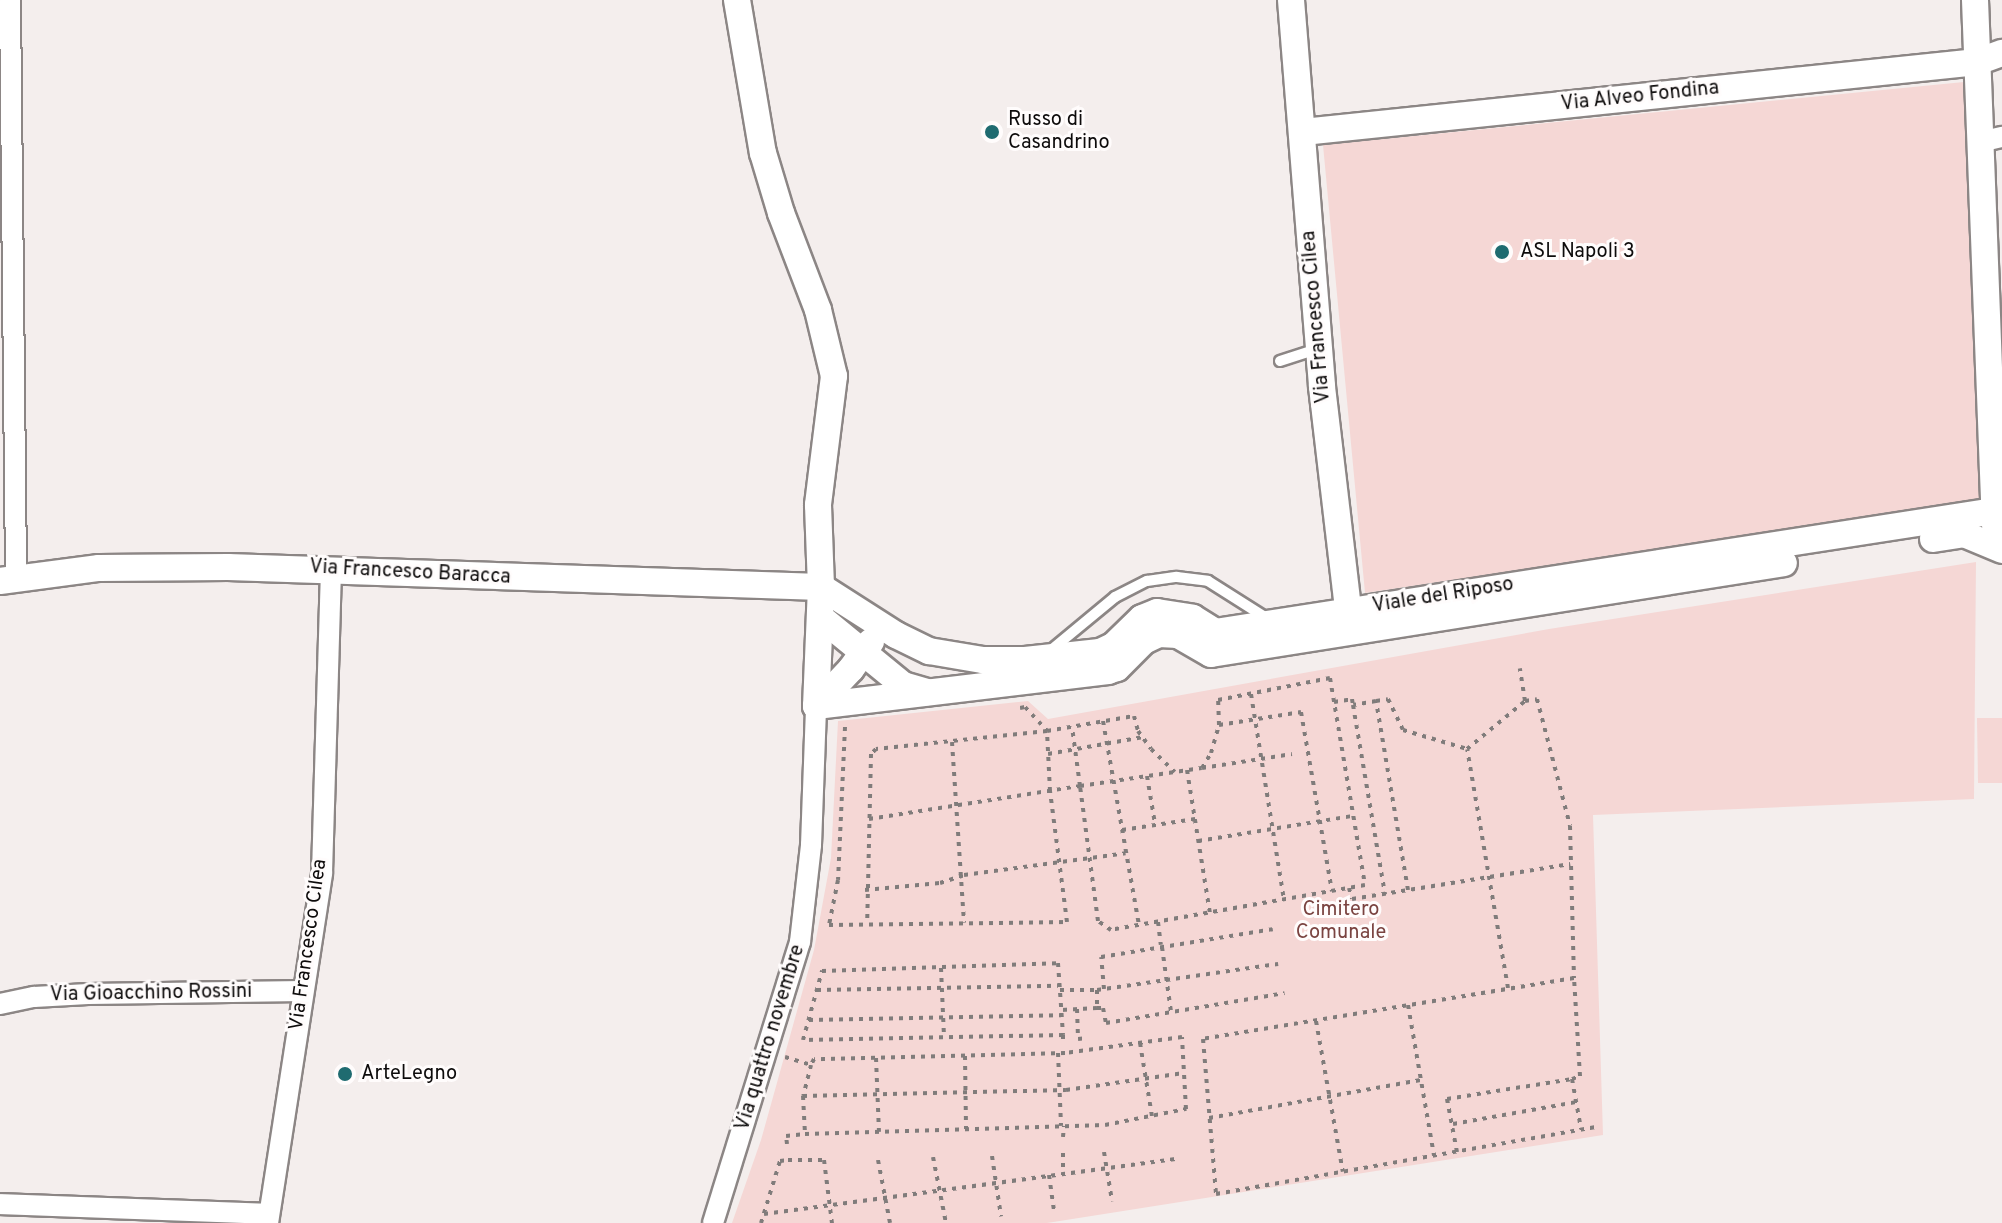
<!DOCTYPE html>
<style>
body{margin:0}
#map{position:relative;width:2002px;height:1223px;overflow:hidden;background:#f4eeed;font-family:Overpass,sans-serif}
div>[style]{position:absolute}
.green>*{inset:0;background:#f5d7d5}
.path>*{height:4px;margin-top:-2px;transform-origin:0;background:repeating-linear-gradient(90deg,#807c7b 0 4px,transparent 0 10px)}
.roads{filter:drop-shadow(2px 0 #8c8685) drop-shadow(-2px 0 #8c8685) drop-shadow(0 2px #8c8685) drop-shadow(0 -2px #8c8685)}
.service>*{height:10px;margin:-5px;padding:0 5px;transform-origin:5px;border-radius:5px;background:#fff}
.minor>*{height:20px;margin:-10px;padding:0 10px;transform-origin:10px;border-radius:10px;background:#fff}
.tertiary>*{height:26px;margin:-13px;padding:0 13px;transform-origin:13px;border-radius:13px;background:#fff}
.dots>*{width:22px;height:22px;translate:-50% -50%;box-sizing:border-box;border:4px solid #fffcfc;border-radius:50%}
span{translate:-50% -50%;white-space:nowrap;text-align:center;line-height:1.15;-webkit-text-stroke:6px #fffcfc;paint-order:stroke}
.street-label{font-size:20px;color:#0d0b0b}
.poi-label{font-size:20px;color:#0d0b0b}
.left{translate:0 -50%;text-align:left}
.park-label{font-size:20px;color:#7a4340}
</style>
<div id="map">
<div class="green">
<div style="clip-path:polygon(1964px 82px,1983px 501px,1365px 593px,1323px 145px)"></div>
<div style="clip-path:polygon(1976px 562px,1974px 799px,1593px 815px,1603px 1135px,1047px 1223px,732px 1223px,761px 1140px,814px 950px,831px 858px,838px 721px,1028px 701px,1048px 719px,1549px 629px)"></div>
<div style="clip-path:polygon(1977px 718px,2002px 718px,2002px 783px,1978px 783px)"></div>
</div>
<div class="path">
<div style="left:1251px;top:694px;width:209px;rotate:80.9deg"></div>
<div style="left:1376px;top:701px;width:23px;rotate:170deg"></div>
<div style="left:1353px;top:705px;width:192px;rotate:80.4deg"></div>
<div style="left:1525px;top:701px;width:12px;rotate:-9deg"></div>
<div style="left:1537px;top:699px;width:131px;rotate:75.4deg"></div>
<div style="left:1570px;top:826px;width:152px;rotate:88.5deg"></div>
<div style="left:1334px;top:702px;width:18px;rotate:-9deg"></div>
<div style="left:1352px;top:699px;width:6px;rotate:81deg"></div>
<div style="left:1020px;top:708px;width:5px;rotate:-11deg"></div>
<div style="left:1025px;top:707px;width:33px;rotate:47deg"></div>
<div style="left:1047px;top:731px;width:88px;rotate:-9.8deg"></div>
<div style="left:1134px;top:716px;width:16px;rotate:75deg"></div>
<div style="left:1138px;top:731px;width:22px;rotate:54deg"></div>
<div style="left:1151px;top:749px;width:33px;rotate:44deg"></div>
<div style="left:1103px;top:721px;width:207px;rotate:80deg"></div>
<div style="left:1219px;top:725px;width:83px;rotate:-9deg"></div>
<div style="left:1301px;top:712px;width:182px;rotate:80.2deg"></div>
<div style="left:845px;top:727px;width:153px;rotate:92.6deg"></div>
<div style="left:838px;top:880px;width:46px;rotate:101.3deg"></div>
<div style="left:829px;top:925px;width:238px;rotate:-0.7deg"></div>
<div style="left:1067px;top:922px;width:132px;rotate:-97.4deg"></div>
<div style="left:1050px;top:791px;width:60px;rotate:-92.9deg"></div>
<div style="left:1047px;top:731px;width:172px;rotate:174deg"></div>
<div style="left:876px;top:749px;width:7px;rotate:135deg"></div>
<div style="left:871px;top:754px;width:170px;rotate:91.3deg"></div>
<div style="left:952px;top:742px;width:181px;rotate:86.2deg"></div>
<div style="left:1048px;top:754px;width:97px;rotate:-10.1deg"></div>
<div style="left:1202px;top:768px;width:17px;rotate:-59deg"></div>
<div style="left:1211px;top:753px;width:29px;rotate:-74deg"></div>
<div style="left:1219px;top:725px;width:25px;rotate:-92deg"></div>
<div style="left:1218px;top:700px;width:114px;rotate:-11.1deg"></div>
<div style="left:1330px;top:678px;width:210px;rotate:80.4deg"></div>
<div style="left:1365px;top:885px;width:258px;rotate:170deg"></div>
<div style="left:1111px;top:930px;width:16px;rotate:-145deg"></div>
<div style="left:1098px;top:921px;width:136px;rotate:-97.6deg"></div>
<div style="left:1080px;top:786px;width:123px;rotate:-8.4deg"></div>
<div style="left:1202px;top:768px;width:91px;rotate:-8.8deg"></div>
<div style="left:1187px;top:770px;width:145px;rotate:80.9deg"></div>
<div style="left:1147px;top:776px;width:49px;rotate:80.5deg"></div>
<div style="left:869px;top:819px;width:214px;rotate:-8.9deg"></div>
<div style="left:1080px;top:786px;width:60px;rotate:-97.7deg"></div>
<div style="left:1122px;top:830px;width:74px;rotate:-8.6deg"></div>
<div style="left:1198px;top:841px;width:157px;rotate:-9.2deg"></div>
<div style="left:1349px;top:888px;width:11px;rotate:75deg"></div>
<div style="left:1352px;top:899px;width:221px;rotate:-9.1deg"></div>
<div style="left:865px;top:890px;width:75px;rotate:-5.3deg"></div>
<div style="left:940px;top:883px;width:25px;rotate:-18deg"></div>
<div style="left:964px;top:875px;width:163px;rotate:-7.7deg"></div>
<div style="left:1408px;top:890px;width:192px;rotate:-99.6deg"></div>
<div style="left:1376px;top:701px;width:12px;rotate:-9deg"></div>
<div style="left:1388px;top:699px;width:34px;rotate:64deg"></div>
<div style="left:1403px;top:730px;width:67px;rotate:16.5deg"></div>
<div style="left:1158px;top:922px;width:23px;rotate:83deg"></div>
<div style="left:1162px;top:947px;width:66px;rotate:82.1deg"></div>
<div style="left:941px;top:968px;width:69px;rotate:87.5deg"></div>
<div style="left:1508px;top:988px;width:242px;rotate:-99.7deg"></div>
<div style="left:1467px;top:749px;width:75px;rotate:-39.6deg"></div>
<div style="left:1525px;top:701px;width:33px;rotate:-99deg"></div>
<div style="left:1104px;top:989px;width:32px;rotate:-95deg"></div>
<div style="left:1101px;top:957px;width:174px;rotate:-9.2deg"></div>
<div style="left:817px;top:990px;width:241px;rotate:-1deg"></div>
<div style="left:1060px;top:990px;width:37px"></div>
<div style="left:1097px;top:990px;width:18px;rotate:90deg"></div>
<div style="left:1097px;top:1008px;width:36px;rotate:177deg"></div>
<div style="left:1097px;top:990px;width:183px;rotate:-8.2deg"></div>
<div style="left:1408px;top:1005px;width:153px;rotate:80.2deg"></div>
<div style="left:1097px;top:1008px;width:6px"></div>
<div style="left:1103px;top:1008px;width:15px;rotate:79deg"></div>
<div style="left:1106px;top:1023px;width:181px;rotate:-9.5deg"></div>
<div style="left:1077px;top:1009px;width:30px;rotate:88deg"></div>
<div style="left:1078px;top:1039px;width:9px;rotate:-6deg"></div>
<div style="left:809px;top:1020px;width:252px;rotate:-1.1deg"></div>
<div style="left:1316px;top:1021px;width:153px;rotate:79.9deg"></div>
<div style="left:1063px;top:1035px;width:260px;rotate:178.9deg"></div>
<div style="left:803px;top:1040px;width:72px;rotate:-74.6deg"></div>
<div style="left:822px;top:971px;width:236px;rotate:-1.9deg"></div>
<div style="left:1058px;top:963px;width:72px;rotate:86deg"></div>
<div style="left:1063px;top:1035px;width:6px;rotate:90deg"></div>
<div style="left:1140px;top:1043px;width:74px;rotate:80.7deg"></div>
<div style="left:1058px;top:1053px;width:73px;rotate:87.6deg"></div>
<div style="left:965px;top:1056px;width:73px;rotate:89.2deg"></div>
<div style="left:785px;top:1057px;width:27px;rotate:17deg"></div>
<div style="left:811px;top:1065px;width:32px;rotate:104deg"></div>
<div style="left:803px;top:1096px;width:38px;rotate:87deg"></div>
<div style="left:805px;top:1134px;width:300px;rotate:-1.7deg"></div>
<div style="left:1105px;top:1125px;width:83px;rotate:-11.2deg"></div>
<div style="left:1186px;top:1109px;width:72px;rotate:-93.2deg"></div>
<div style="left:1182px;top:1037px;width:118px;rotate:172.2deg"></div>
<div style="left:1065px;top:1053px;width:251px;rotate:178.6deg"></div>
<div style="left:814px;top:1059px;width:7px;rotate:117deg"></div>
<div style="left:876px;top:1058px;width:74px;rotate:87.7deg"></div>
<div style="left:1572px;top:1079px;width:9px;rotate:-21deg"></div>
<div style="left:1580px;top:1076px;width:98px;rotate:-93.5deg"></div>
<div style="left:1574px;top:978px;width:376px;rotate:170.7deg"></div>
<div style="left:1203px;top:1039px;width:156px;rotate:85.2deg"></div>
<div style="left:1216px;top:1194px;width:387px;rotate:-10deg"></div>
<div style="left:803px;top:1096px;width:263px;rotate:-1.3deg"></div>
<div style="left:1066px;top:1090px;width:119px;rotate:-8.2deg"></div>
<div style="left:1209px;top:1118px;width:215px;rotate:-10.2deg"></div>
<div style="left:1453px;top:1124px;width:126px;rotate:-10.1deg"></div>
<div style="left:1063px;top:1137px;width:11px;rotate:-85deg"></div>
<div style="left:787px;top:1144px;width:8px;rotate:-97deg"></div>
<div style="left:786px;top:1136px;width:19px;rotate:-6deg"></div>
<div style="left:1104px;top:1152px;width:50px;rotate:80.7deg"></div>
<div style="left:1457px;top:1152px;width:54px;rotate:-100.7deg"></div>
<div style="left:1447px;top:1099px;width:127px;rotate:-9.1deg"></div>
<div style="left:1572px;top:1079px;width:51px;rotate:79.8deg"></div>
<div style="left:1063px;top:1153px;width:20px;rotate:90deg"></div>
<div style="left:992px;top:1156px;width:61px;rotate:81.5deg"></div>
<div style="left:933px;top:1157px;width:67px;rotate:78.9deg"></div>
<div style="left:878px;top:1160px;width:64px;rotate:79.2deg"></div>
<div style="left:1049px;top:1175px;width:35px;rotate:82deg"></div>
<div style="left:764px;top:1214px;width:417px;rotate:-7.6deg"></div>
<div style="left:761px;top:1223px;width:65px;rotate:-73deg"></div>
<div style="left:780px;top:1161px;width:8px;rotate:-7deg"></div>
<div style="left:788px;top:1160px;width:36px"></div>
<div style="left:824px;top:1160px;width:64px;rotate:82.8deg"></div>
</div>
<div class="roads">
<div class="service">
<div style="left:1280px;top:361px;width:39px;rotate:-18deg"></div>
<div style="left:1051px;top:650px;width:83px;rotate:-39.6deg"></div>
<div style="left:1115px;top:597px;width:36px;rotate:-27deg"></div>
<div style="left:1147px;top:581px;width:30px;rotate:-8deg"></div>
<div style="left:1177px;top:577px;width:31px;rotate:7deg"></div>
<div style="left:1208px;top:581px;width:71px;rotate:32.3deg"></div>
</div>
<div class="minor">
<div style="left:10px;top:0;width:576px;rotate:89.4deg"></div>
<div style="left:1980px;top:142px;width:23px;rotate:-13deg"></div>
<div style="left:0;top:1004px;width:35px;rotate:-12deg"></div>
<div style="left:34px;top:997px;width:54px;rotate:-3.2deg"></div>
<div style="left:88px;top:994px;width:215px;rotate:-0.8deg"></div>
<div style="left:0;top:1204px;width:269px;rotate:2.1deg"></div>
<div style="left:268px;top:1223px;width:354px;rotate:-81.2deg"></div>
<div style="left:322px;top:873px;width:304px;rotate:-88.3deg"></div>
<div style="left:713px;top:1223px;width:294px;rotate:-72.8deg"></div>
<div style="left:800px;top:942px;width:98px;rotate:-83.5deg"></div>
<div style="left:811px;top:845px;width:139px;rotate:-87.9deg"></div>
</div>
<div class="tertiary">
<div style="left:737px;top:0;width:155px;rotate:80.4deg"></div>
<div style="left:763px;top:153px;width:63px;rotate:73.3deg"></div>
<div style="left:781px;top:213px;width:104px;rotate:69.1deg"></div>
<div style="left:818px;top:310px;width:68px;rotate:76.4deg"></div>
<div style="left:834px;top:376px;width:130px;rotate:97.1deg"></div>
<div style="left:818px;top:505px;width:82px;rotate:87.9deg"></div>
<div style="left:821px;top:587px;width:119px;rotate:92.4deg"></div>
<div style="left:1291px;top:0;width:388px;rotate:85.4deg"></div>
<div style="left:1322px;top:387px;width:240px;rotate:83.3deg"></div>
<div style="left:1975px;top:0;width:526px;rotate:87.82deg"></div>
<div style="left:1303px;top:132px;width:678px;rotate:-5.93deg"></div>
<div style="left:1977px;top:62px;width:27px;rotate:-20deg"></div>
<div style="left:1933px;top:539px;width:31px;rotate:-9deg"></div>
<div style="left:1964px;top:534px;width:41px;rotate:22.8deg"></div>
<div style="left:0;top:581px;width:100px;rotate:-7.5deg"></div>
<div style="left:99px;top:568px;width:129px;rotate:-0.4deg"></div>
<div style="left:228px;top:567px;width:593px;rotate:1.93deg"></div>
<div style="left:821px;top:587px;width:89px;rotate:32.6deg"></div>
<div style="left:896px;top:635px;width:37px;rotate:26deg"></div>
<div style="left:929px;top:651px;width:55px;rotate:9.5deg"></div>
<div style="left:983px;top:660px;width:42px"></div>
<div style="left:1025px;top:660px;width:75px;rotate:-6.1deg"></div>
<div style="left:1100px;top:652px;width:14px;rotate:-25deg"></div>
<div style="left:1113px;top:646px;width:40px;rotate:-44deg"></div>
<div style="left:1142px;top:618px;width:16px;rotate:-22deg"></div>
<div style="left:1157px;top:612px;width:36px;rotate:9deg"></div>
<div style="left:1193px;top:618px;width:26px;rotate:32deg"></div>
<div style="left:1215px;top:632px;width:788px;rotate:-8.83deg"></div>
<div style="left:820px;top:617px;width:107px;rotate:39.3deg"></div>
<div style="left:903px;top:685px;width:26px;rotate:16deg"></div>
<div style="left:816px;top:706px;width:294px;rotate:-6.8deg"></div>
<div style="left:1108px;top:671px;width:9px;rotate:-18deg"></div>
<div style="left:1117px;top:668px;width:38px;rotate:-45deg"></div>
<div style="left:1144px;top:641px;width:17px;rotate:-25deg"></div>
<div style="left:1159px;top:634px;width:19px;rotate:3deg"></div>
<div style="left:1178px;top:635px;width:38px;rotate:30deg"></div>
<div style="left:1211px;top:654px;width:580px;rotate:-9.02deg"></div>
<div style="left:816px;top:706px;width:51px;rotate:-46.6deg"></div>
<div style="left:851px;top:669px;width:34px;rotate:-54deg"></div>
</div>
</div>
<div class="dots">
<div style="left:992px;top:132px;background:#1f6b70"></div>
<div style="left:1502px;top:252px;background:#1f6b70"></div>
<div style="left:345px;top:1074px;background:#1f6b70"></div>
</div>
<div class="street-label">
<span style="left:1640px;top:97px;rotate:-6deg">Via Alveo Fondina</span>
<span style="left:1317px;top:317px;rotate:-95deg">Via Francesco Cilea</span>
<span style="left:410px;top:573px;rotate:3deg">Via Francesco Baracca</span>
<span style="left:1443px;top:596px;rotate:-9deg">Viale del Riposo</span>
<span style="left:309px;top:945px;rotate:-82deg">Via Francesco Cilea</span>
<span style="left:151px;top:994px;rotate:-1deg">Via Gioacchino Rossini</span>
<span style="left:771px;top:1038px;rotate:-73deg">Via quattro novembre</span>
</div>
<div class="poi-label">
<span class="left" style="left:1008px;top:132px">Russo di<br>Casandrino</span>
<span class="left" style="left:1520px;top:252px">ASL Napoli 3</span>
<span class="left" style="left:361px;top:1074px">ArteLegno</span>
</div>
<div class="park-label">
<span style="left:1341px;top:922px">Cimitero<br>Comunale</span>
</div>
</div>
